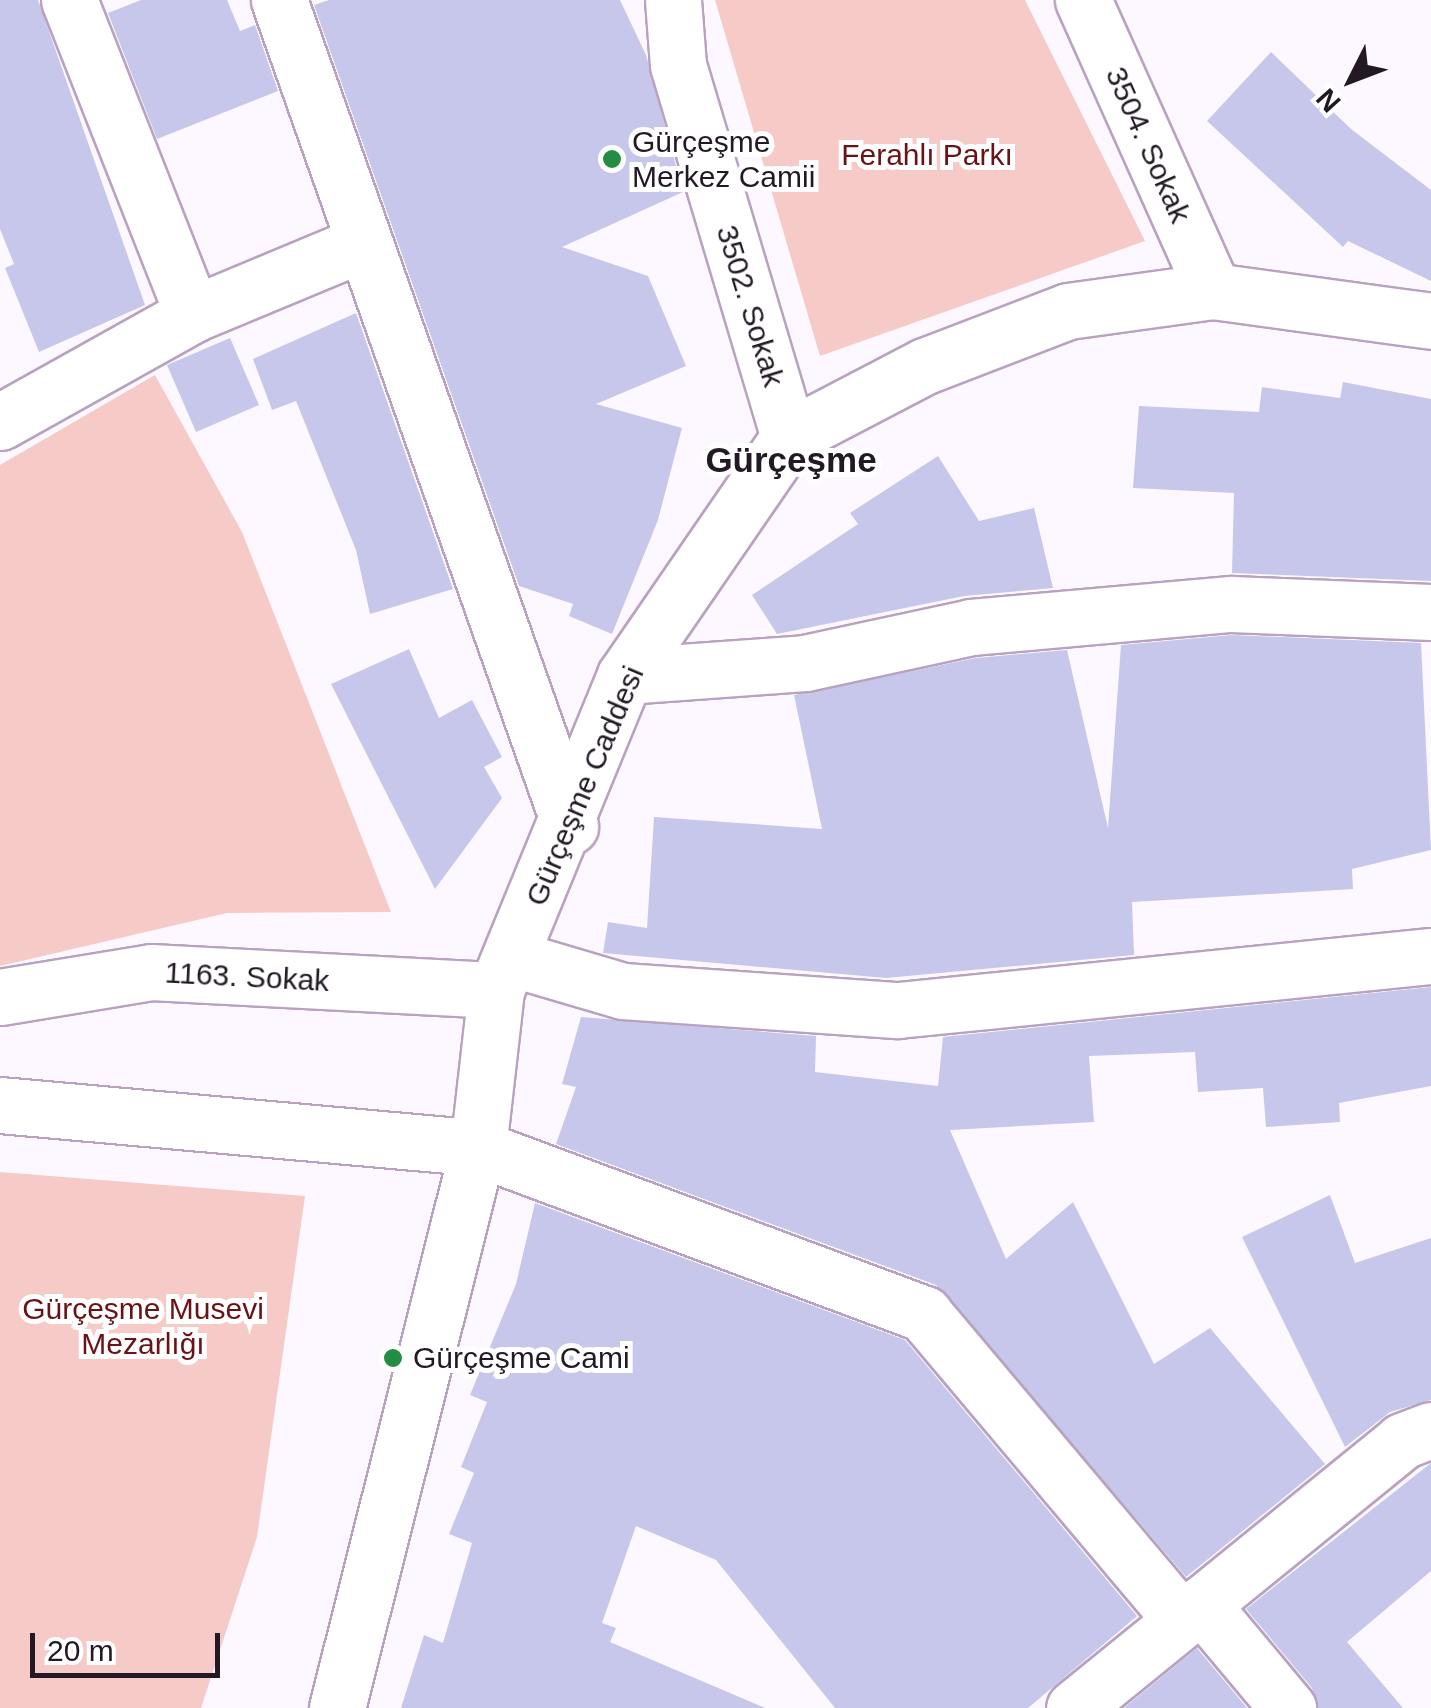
<!DOCTYPE html>
<meta charset="utf-8">
<style>
body{margin:0}
#map{position:relative;width:1431px;height:1708px;overflow:hidden;background:#fdf8ff;font-family:Helvetica,sans-serif}
div>[style]{position:absolute}
.green>*{inset:0;background:#f6cac6}
.building>*{inset:0;background:#c6c7eb}
.roads{filter:drop-shadow(2px 0 #b9a2c0) drop-shadow(-2px 0 #b9a2c0) drop-shadow(0 2px #b9a2c0) drop-shadow(0 -2px #b9a2c0)}
.minor>*{height:55px;margin:-27.5px;padding:0 27.5px;transform-origin:27.5px;border-radius:27.5px;background:#fff}
.major>*{height:55px;margin:-27.5px;padding:0 27.5px;transform-origin:27.5px;border-radius:27.5px;background:#fff}
.dots>*{width:28px;height:28px;translate:-50% -50%;box-sizing:border-box;border:5px solid #fff;border-radius:50%}
span{translate:-50% -50%;white-space:nowrap;text-align:center;line-height:1.15;-webkit-text-stroke:10px #fff;paint-order:stroke}
.poi-label{font-size:30px;color:#221924}
.left{translate:0 -50%;text-align:left}
.street-label{font-size:30px;color:#221924}
.park-label{font-size:30px;color:#691316}
.quarter-label{font-size:35px;color:#221924;font-weight:700}
.north{position:absolute;left:1301px;top:30px;width:100px;height:100px;-webkit-text-stroke:8px #fff;paint-order:stroke;rotate:228deg;font-size:28px;font-weight:700;line-height:40px;text-align:center;color:#221924}
.north::after{content:'';display:block;margin:auto;width:35px;height:45px;background:#221924;clip-path:polygon(50% 0,100% 100%,50% 72%,0 100%)}
.scale{position:absolute;left:30px;top:1633px;width:190px;height:45px;box-sizing:border-box;border:5px solid #221924;border-top:0;padding-left:12px;font-size:30px;line-height:35px;white-space:nowrap;color:#221924;-webkit-text-stroke:8px #fff;paint-order:stroke}
</style>
<div id="map">
<div class="green">
<div style="clip-path:polygon(715px 0,1025px 0,1145px 241px,820px 356px)"></div>
<div style="clip-path:polygon(155px 375px,242px 532px,391px 912px,227px 913px,0 966px,0 465px)"></div>
<div style="clip-path:polygon(0 1172px,305px 1196px,257px 1537px,201px 1708px,0 1708px)"></div>
</div>
<div class="building">
<div style="clip-path:polygon(0 0,38px 0,145px 305px,39px 352px,5px 268px,14px 264px,0 229px)"></div>
<div style="clip-path:polygon(141px 0,227px 0,240px 31px,255px 25px,278px 91px,157px 139px,108px 13px)"></div>
<div style="clip-path:polygon(329px 0,620px 0,646px 55px,683px 192px,562px 247px,648px 276px,686px 366px,596px 404px,682px 428px,658px 520px,612px 634px,569px 616px,573px 604px,519px 586px,314px 5px)"></div>
<div style="clip-path:polygon(1271px 52px,1351px 129px,1431px 190px,1431px 281px,1348px 241px,1343px 247px,1207px 121px)"></div>
<div style="clip-path:polygon(356px 313px,453px 589px,370px 614px,356px 550px,296px 401px,272px 410px,253px 359px)"></div>
<div style="clip-path:polygon(230px 338px,259px 405px,196px 432px,167px 365px)"></div>
<div style="clip-path:polygon(1343px 382px,1431px 399px,1431px 581px,1232px 573px,1234px 493px,1133px 488px,1139px 406px,1259px 412px,1262px 387px,1340px 398px)"></div>
<div style="clip-path:polygon(938px 456px,979px 521px,1034px 508px,1053px 588px,964px 596px,777px 634px,752px 595px,858px 524px,850px 513px)"></div>
<div style="clip-path:polygon(1232px 635px,1421px 643px,1431px 850px,1352px 869px,1353px 889px,1132px 902px,1134px 955px,886px 978px,603px 953px,608px 922px,647px 928px,654px 817px,822px 829px,794px 695px,976px 658px,1067px 650px,1108px 828px,1121px 645px)"></div>
<div style="clip-path:polygon(409px 649px,439px 718px,472px 700px,502px 757px,484px 767px,502px 798px,435px 889px,331px 684px)"></div>
<div style="clip-path:polygon(1431px 987px,1431px 1086px,1339px 1103px,1340px 1122px,1266px 1127px,1263px 1088px,1198px 1092px,1195px 1052px,1089px 1056px,1094px 1122px,950px 1130px,1006px 1259px,1073px 1202px,1154px 1364px,1210px 1328px,1325px 1464px,1186px 1577px,936px 1285px,556px 1144px,576px 1087px,562px 1084px,581px 1017px,816px 1036px,815px 1072px,938px 1086px,943px 1037px)"></div>
<div style="clip-path:polygon(1330px 1195px,1355px 1263px,1431px 1238px,1431px 1400px,1390px 1412px,1345px 1447px,1242px 1237px)"></div>
<div style="clip-path:polygon(535px 1203px,905px 1340px,1137px 1616px,1028px 1708px,835px 1708px,716px 1560px,636px 1526px,602px 1623px,616px 1628px,610px 1642px,765px 1708px,401px 1708px,424px 1635px,443px 1643px,472px 1543px,449px 1534px,474px 1473px,461px 1467px,487px 1402px,470px 1395px,516px 1284px)"></div>
<div style="clip-path:polygon(1431px 1463px,1431px 1571px,1347px 1642px,1403px 1708px,1318px 1708px,1312px 1688px,1246px 1609px)"></div>
<div style="clip-path:polygon(1197px 1648px,1247px 1708px,1124px 1708px)"></div>
</div>
<div class="roads">
<div class="minor">
<div style="left:69px;top:0;width:338px;rotate:68.5deg"></div>
<div style="left:279px;top:0;width:876px;rotate:70.59deg"></div>
<div style="left:673px;top:0;width:65px;rotate:85.6deg"></div>
<div style="left:678px;top:65px;width:388px;rotate:73.4deg"></div>
<div style="left:1083px;top:0;width:319px;rotate:65.9deg"></div>
<div style="left:0;top:422px;width:221px;rotate:-29.2deg"></div>
<div style="left:193px;top:314px;width:182px;rotate:-22.6deg"></div>
<div style="left:625px;top:676px;width:180px;rotate:-4.1deg"></div>
<div style="left:805px;top:663px;width:170px;rotate:-12.2deg"></div>
<div style="left:971px;top:627px;width:261px;rotate:-5.1deg"></div>
<div style="left:1231px;top:604px;width:200px;rotate:2.3deg"></div>
<div style="left:511px;top:958px;width:117px;rotate:16.4deg"></div>
<div style="left:623px;top:991px;width:276px;rotate:4deg"></div>
<div style="left:898px;top:1010px;width:536px;rotate:-5.79deg"></div>
<div style="left:0;top:997px;width:153px;rotate:-9.4deg"></div>
<div style="left:151px;top:972px;width:345px;rotate:3deg"></div>
<div style="left:0;top:1105px;width:480px;rotate:5.1deg"></div>
<div style="left:478px;top:1148px;width:476px;rotate:20.4deg"></div>
<div style="left:924px;top:1314px;width:397px;rotate:49.9deg"></div>
<div style="left:1201px;top:1604px;width:136px;rotate:50.1deg"></div>
<div style="left:1074px;top:1708px;width:423px;rotate:-39.1deg"></div>
<div style="left:1402px;top:1441px;width:31px;rotate:-21deg"></div>
</div>
<div class="major">
<div style="left:337px;top:1708px;width:577px;rotate:-75.87deg"></div>
<div style="left:478px;top:1148px;width:159px;rotate:-83.5deg"></div>
<div style="left:496px;top:990px;width:339px;rotate:-67.7deg"></div>
<div style="left:625px;top:676px;width:290px;rotate:-55.5deg"></div>
<div style="left:789px;top:437px;width:153px;rotate:-27.6deg"></div>
<div style="left:925px;top:366px;width:153px;rotate:-21deg"></div>
<div style="left:1068px;top:311px;width:146px;rotate:-7.9deg"></div>
<div style="left:1213px;top:291px;width:220px;rotate:7.8deg"></div>
</div>
</div>
<div class="dots">
<div style="left:612px;top:159px;background:#248d44"></div>
<div style="left:393px;top:1358px;background:#248d44"></div>
</div>
<div class="poi-label">
<span class="left" style="left:632px;top:159px">Gürçeşme<br>Merkez Camii</span>
<span class="left" style="left:413px;top:1358px">Gürçeşme Cami</span>
</div>
<div class="street-label">
<span style="left:1148px;top:145px;rotate:66deg">3504. Sokak</span>
<span style="left:750px;top:306px;rotate:73deg">3502. Sokak</span>
<span style="left:585px;top:786px;rotate:-67deg">Gürçeşme Caddesi</span>
<span style="left:247px;top:977px;rotate:3deg">1163. Sokak</span>
</div>
<div class="park-label">
<span style="left:927px;top:155px">Ferahlı Parkı</span>
<span style="left:143px;top:1326px">Gürçeşme Musevi<br>Mezarlığı</span>
</div>
<div class="quarter-label">
<span style="left:791px;top:460px">Gürçeşme</span>
</div>
<div class="north">N</div>
<div class="scale">20 m</div>
</div>
